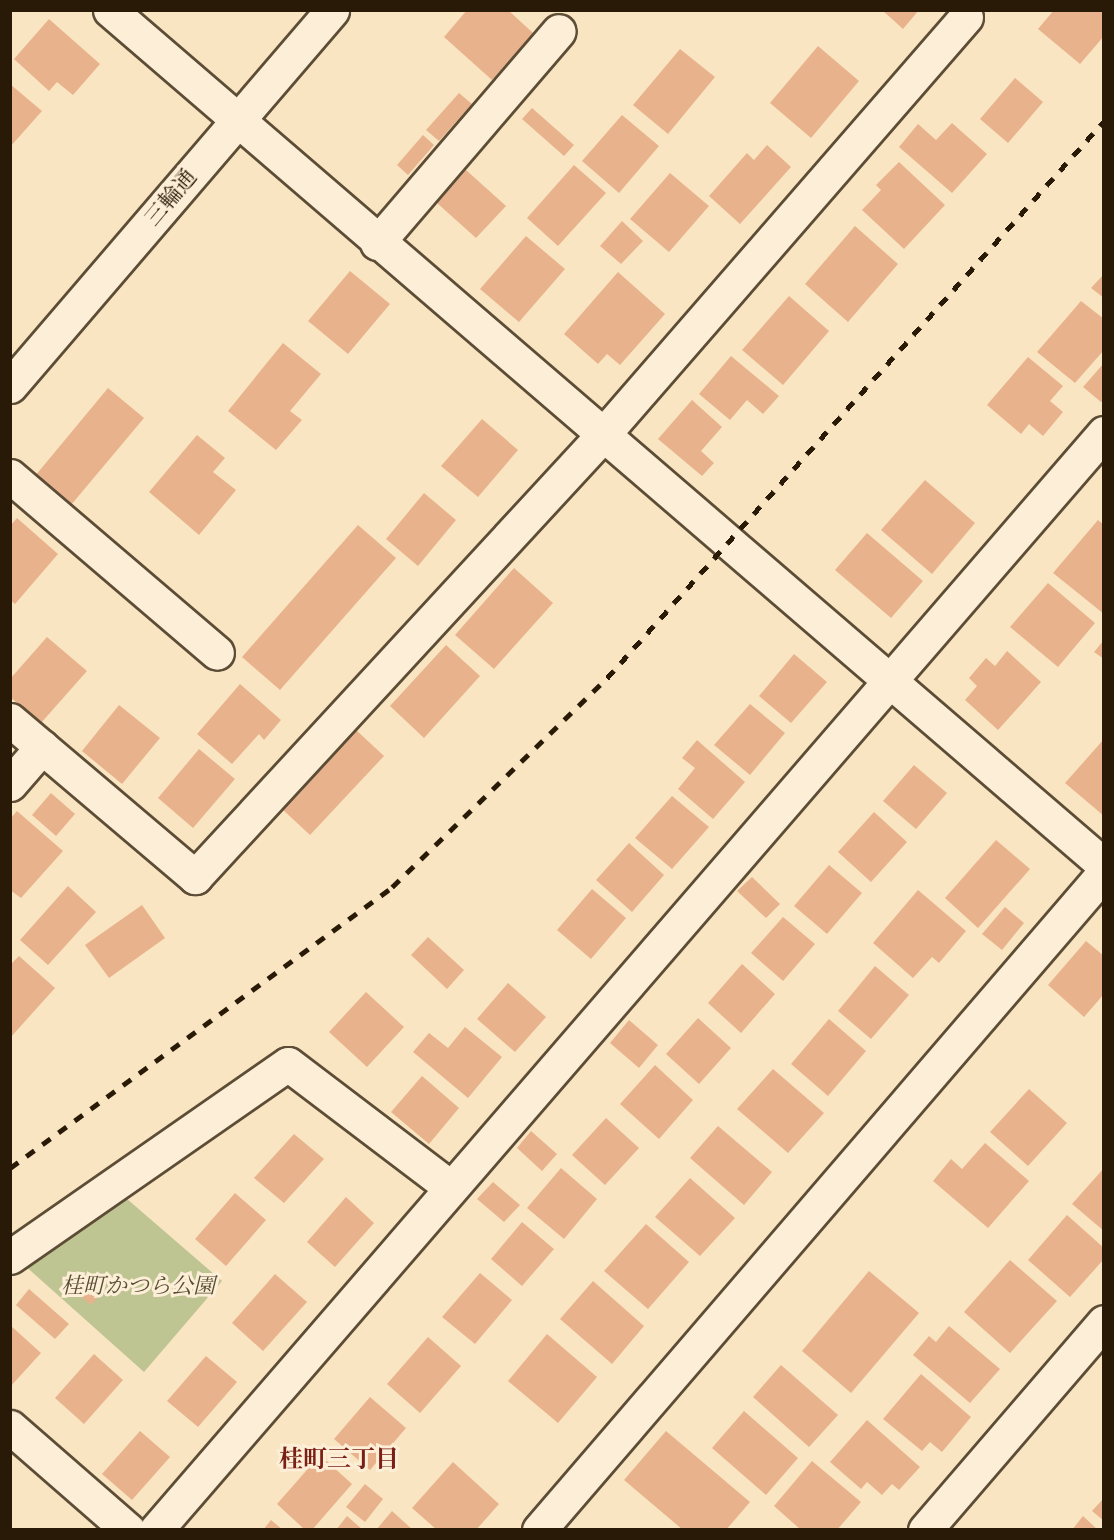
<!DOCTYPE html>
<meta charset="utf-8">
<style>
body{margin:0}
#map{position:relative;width:1114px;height:1540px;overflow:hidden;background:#fae5c2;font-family:"IM FELL DW Pica","Noto Serif JP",serif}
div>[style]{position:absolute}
.green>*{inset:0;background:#bfc493}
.building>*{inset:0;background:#e8b38c}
.roads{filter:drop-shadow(2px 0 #5d4d36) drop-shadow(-2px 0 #5d4d36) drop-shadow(0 2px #5d4d36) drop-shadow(0 -2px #5d4d36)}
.minor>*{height:33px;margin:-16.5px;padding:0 16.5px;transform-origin:16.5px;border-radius:16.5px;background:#fceed7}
.rail>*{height:4.5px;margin-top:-2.25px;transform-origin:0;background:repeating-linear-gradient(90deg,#291a07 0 10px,transparent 0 20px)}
span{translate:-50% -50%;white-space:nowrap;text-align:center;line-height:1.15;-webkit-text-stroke:6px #fceed7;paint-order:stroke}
.street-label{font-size:22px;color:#291a07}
.park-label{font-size:22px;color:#564d31;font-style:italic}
.neighbourhood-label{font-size:24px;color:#7a1f14;font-weight:700}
.frame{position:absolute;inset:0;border:12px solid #291a07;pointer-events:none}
</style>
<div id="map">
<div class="green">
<div style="clip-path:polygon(112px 1186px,222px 1281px,144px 1372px,13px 1255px)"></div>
</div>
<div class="building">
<div style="clip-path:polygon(467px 10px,508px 10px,533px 33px,492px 80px,444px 37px)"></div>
<div style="clip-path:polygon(882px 10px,919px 10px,903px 29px)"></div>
<div style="clip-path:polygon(1054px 10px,1104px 10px,1104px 36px,1080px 64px,1038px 29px)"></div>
<div style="clip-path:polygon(49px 19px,100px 64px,73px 95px,57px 82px,49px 91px,14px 59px)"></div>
<div style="clip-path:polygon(818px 46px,859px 81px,811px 138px,770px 103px)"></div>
<div style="clip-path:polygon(680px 49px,715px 77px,668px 134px,633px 105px)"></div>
<div style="clip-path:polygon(1015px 78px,1043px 102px,1008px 143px,980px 119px)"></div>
<div style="clip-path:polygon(10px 84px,42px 111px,10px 147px)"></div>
<div style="clip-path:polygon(459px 93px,472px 104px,439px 141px,426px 130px)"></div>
<div style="clip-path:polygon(532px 108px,574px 145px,564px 156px,522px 119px)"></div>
<div style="clip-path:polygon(622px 115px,659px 146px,619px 193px,582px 161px)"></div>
<div style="clip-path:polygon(952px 123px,987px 154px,952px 193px,899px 147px,918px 124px,936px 140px)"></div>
<div style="clip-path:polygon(423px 135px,434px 145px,408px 175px,397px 165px)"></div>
<div style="clip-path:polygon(767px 145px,791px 167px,740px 224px,709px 196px,747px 153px,754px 160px)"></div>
<div style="clip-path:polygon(899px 162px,945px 205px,904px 249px,862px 210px,881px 190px,876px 185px)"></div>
<div style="clip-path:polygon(574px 165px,606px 193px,558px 246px,527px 218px)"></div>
<div style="clip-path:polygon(466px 170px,506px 206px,476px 238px,437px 203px)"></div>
<div style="clip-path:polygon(670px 173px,709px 206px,669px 252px,630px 219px)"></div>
<div style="clip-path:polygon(622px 221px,643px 241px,621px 264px,600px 246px)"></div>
<div style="clip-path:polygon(855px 226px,898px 264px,848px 322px,805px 284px)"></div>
<div style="clip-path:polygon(526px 236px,565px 269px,519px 322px,480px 289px)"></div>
<div style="clip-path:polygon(350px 271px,390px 304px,348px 354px,308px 321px)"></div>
<div style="clip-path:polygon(618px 272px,665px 314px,620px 365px,607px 354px,598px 364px,564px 334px)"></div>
<div style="clip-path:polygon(1104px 274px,1104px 298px,1091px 288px)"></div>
<div style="clip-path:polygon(789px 296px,829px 331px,783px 385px,742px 350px)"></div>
<div style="clip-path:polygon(1081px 301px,1104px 319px,1104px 350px,1075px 383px,1037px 352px)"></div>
<div style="clip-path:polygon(283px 343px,321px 374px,290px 411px,302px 420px,276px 450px,228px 411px)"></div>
<div style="clip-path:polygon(731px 356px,779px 396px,763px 414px,747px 400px,730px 420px,699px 394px)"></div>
<div style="clip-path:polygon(1028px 357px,1063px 386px,1050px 401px,1063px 412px,1043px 436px,1029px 424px,1021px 434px,987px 405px)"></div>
<div style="clip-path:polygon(1104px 363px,1104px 400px,1101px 402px,1083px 387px)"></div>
<div style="clip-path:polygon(108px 388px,144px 418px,71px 505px,35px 476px)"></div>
<div style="clip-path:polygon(692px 400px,722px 427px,701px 451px,714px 463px,702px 476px,658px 439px)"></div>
<div style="clip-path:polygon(482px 419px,518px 450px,478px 497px,441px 466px)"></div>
<div style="clip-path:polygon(197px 435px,225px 458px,213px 472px,236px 490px,199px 535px,149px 492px)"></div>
<div style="clip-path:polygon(925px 480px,975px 523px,932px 574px,881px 530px)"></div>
<div style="clip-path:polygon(424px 493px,456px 520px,418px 566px,386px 539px)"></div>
<div style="clip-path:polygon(17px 518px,58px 554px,15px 604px,10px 600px,10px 526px)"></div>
<div style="clip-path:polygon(1098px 520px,1104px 525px,1104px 614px,1053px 573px)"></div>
<div style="clip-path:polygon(358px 525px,396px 558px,280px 690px,242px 657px)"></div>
<div style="clip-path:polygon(867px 533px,923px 581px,891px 618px,835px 570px)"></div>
<div style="clip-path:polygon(514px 568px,553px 603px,494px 669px,455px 635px)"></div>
<div style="clip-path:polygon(1048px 583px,1095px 623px,1058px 667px,1010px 627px)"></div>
<div style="clip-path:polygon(47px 637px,87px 671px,41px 723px,10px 697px,10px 679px)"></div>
<div style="clip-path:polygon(1104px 640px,1104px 659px,1094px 652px)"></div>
<div style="clip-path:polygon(446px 645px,480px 676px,424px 738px,390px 706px)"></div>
<div style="clip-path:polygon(1007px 651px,1041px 682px,998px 730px,965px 700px,977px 686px,969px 678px,986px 658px,995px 666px)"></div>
<div style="clip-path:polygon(794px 654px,827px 682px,791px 723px,759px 696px)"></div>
<div style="clip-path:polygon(240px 684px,281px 720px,264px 740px,259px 734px,232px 764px,197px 734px)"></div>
<div style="clip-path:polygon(750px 704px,785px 733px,750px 775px,714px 745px)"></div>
<div style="clip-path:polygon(119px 705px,160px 738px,122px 784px,82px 751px)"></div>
<div style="clip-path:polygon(355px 729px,384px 756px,310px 835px,282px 809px)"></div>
<div style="clip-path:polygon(1104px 739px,1104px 816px,1065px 783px)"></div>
<div style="clip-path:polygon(697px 740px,745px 782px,713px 819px,678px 789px,695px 768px,682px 758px)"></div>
<div style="clip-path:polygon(199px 749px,235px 779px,193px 828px,158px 798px)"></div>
<div style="clip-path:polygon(914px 765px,947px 793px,916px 829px,883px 801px)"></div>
<div style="clip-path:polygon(51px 793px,75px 814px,56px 836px,32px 815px)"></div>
<div style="clip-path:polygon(672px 796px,709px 827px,672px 869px,635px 838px)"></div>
<div style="clip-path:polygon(17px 811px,63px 851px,21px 898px,10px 890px,10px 819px)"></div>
<div style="clip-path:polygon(874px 812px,907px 842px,871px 882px,838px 852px)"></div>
<div style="clip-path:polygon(996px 840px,1030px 869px,978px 928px,945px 898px)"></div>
<div style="clip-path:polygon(629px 843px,664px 875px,632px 912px,596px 880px)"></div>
<div style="clip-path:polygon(829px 865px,862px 893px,827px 934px,794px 906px)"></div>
<div style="clip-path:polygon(752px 877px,780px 904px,766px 918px,737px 891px)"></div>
<div style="clip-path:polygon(68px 886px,96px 912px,48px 965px,20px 940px)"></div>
<div style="clip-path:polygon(592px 889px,626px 918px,591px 959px,557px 930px)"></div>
<div style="clip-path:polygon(918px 890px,966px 931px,939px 963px,932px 957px,913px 978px,873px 943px)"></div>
<div style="clip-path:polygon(142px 905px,165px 938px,109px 978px,85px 945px)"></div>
<div style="clip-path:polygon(1005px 907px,1024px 923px,1002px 950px,982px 934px)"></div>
<div style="clip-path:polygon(783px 917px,815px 944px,783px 981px,751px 953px)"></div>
<div style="clip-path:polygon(428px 937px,464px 970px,447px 989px,411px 955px)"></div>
<div style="clip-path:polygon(1086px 941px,1104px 956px,1104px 994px,1084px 1017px,1048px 985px)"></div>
<div style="clip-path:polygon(19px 956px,55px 988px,10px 1038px,10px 965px)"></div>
<div style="clip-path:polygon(742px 964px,775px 994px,741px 1033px,708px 1003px)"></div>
<div style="clip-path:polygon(875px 966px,909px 995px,871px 1039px,838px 1011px)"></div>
<div style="clip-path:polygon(508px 983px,546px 1017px,515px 1052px,477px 1019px)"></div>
<div style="clip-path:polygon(366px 992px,404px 1027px,367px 1067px,329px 1032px)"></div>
<div style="clip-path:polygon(698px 1018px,731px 1048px,699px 1084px,666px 1054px)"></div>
<div style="clip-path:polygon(829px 1019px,866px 1051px,828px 1096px,791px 1064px)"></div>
<div style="clip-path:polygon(629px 1020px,658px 1045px,639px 1068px,610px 1043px)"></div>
<div style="clip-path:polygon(465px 1027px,502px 1057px,468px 1098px,413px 1052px,429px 1033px,448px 1048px)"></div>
<div style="clip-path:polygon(655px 1065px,693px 1100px,659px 1139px,620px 1104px)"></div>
<div style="clip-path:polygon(773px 1069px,824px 1113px,788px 1153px,737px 1109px)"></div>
<div style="clip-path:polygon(422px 1076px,459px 1108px,429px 1144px,391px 1112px)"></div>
<div style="clip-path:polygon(1029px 1089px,1067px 1123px,1028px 1166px,990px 1132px)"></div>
<div style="clip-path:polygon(606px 1118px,639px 1148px,605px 1185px,572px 1155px)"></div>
<div style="clip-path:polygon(718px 1126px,772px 1172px,744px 1205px,690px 1158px)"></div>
<div style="clip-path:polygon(531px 1131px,557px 1154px,542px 1171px,517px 1148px)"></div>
<div style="clip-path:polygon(294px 1134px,324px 1159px,284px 1203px,254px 1178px)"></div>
<div style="clip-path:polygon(985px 1143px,1029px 1181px,988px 1228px,933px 1181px,951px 1159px,962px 1169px)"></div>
<div style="clip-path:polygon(561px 1168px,597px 1199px,564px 1239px,527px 1208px)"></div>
<div style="clip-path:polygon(1104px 1168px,1104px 1231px,1072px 1204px)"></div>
<div style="clip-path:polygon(690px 1178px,735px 1218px,700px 1256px,655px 1217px)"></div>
<div style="clip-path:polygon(493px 1182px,520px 1205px,504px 1222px,477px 1199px)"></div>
<div style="clip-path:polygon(235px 1193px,266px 1220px,226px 1266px,195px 1239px)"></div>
<div style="clip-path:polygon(346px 1197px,374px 1223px,335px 1267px,307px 1242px)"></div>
<div style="clip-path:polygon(1067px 1215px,1104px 1248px,1104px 1259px,1070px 1297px,1028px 1260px)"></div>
<div style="clip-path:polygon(522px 1222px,554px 1249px,522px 1286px,491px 1259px)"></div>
<div style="clip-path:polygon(646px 1224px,689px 1262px,648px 1309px,604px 1271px)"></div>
<div style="clip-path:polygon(1010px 1260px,1057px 1301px,1010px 1353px,964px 1312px)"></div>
<div style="clip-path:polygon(869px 1271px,919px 1313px,851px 1393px,802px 1351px)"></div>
<div style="clip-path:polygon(480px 1273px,512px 1300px,475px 1344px,442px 1317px)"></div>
<div style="clip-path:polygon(275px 1274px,307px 1302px,263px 1351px,232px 1323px)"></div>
<div style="clip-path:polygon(87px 1275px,104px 1290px,91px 1305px,74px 1290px)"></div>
<div style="clip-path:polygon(593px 1281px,644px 1326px,612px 1364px,560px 1319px)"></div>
<div style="clip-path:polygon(29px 1289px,69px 1324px,55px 1339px,16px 1305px)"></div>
<div style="clip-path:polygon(10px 1325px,41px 1353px,10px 1387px)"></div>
<div style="clip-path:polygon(949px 1326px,1000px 1369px,970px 1403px,913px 1355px,929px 1336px,936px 1342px)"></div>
<div style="clip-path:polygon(547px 1334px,597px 1377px,558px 1423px,508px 1381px)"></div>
<div style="clip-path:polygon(428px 1337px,461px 1366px,420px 1413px,387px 1384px)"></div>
<div style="clip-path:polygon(94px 1354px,123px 1380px,84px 1424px,55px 1398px)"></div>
<div style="clip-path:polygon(206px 1356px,237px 1382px,198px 1427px,167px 1401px)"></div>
<div style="clip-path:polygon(781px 1365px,838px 1415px,809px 1447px,753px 1397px)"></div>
<div style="clip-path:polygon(921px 1374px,971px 1417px,942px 1452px,930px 1442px,922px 1451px,883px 1419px)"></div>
<div style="clip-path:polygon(370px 1397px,406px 1428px,370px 1470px,334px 1439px)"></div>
<div style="clip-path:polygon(744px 1411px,798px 1458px,766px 1495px,712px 1448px)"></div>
<div style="clip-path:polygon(867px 1420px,920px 1467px,899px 1490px,892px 1484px,882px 1495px,867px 1482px,861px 1489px,830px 1462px)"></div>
<div style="clip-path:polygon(140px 1431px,170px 1457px,132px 1500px,102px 1474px)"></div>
<div style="clip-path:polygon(666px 1431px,750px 1502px,726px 1530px,683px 1530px,624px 1480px)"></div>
<div style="clip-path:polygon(320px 1455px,352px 1484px,312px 1530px,305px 1530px,277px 1504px)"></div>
<div style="clip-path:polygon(812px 1461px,861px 1502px,837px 1530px,801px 1530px,774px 1506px)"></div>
<div style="clip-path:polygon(453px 1462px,499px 1504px,476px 1530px,437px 1530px,412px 1508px)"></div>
<div style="clip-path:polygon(365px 1484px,383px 1499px,365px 1522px,346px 1507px)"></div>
<div style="clip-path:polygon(1104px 1498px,1104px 1521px,1092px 1511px)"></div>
<div style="clip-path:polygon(392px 1511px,413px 1530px,376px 1530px)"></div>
<div style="clip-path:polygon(347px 1516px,363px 1530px,336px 1530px)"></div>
<div style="clip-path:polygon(1083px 1516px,1098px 1530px,1072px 1530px)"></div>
<div style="clip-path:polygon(271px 1520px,283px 1530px,263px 1530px)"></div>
</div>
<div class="roads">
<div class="minor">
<div style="left:110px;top:10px;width:1311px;rotate:40.7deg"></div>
<div style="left:377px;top:243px;width:279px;rotate:-49.4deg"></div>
<div style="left:10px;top:386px;width:495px;rotate:-49.4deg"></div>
<div style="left:10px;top:476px;width:272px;rotate:40.5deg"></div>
<div style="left:10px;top:720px;width:243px;rotate:40.3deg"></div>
<div style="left:195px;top:877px;width:600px;rotate:-47.3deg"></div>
<div style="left:602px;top:436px;width:555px;rotate:-49.02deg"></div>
<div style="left:10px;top:784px;width:49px;rotate:-49.1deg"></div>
<div style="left:10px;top:1257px;width:338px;rotate:-34.8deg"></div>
<div style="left:288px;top:1064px;width:202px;rotate:37.2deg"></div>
<div style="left:10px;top:1427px;width:157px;rotate:41.1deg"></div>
<div style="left:156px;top:1530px;width:1450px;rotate:-49.17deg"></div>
<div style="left:539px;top:1530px;width:867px;rotate:-49.31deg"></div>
<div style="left:925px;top:1530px;width:274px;rotate:-49.3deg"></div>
</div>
</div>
<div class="rail">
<div style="left:10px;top:1168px;width:474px;rotate:-36.3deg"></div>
<div style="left:392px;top:887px;width:300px;rotate:-44.2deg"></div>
<div style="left:607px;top:678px;width:746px;rotate:-48.26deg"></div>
</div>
<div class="street-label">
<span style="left:171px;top:198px;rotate:-50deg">三輪通</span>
</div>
<div class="park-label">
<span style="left:138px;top:1287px">桂町かつら公園</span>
</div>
<div class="neighbourhood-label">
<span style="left:339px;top:1461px">桂町三丁目</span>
</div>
<div class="frame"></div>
</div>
